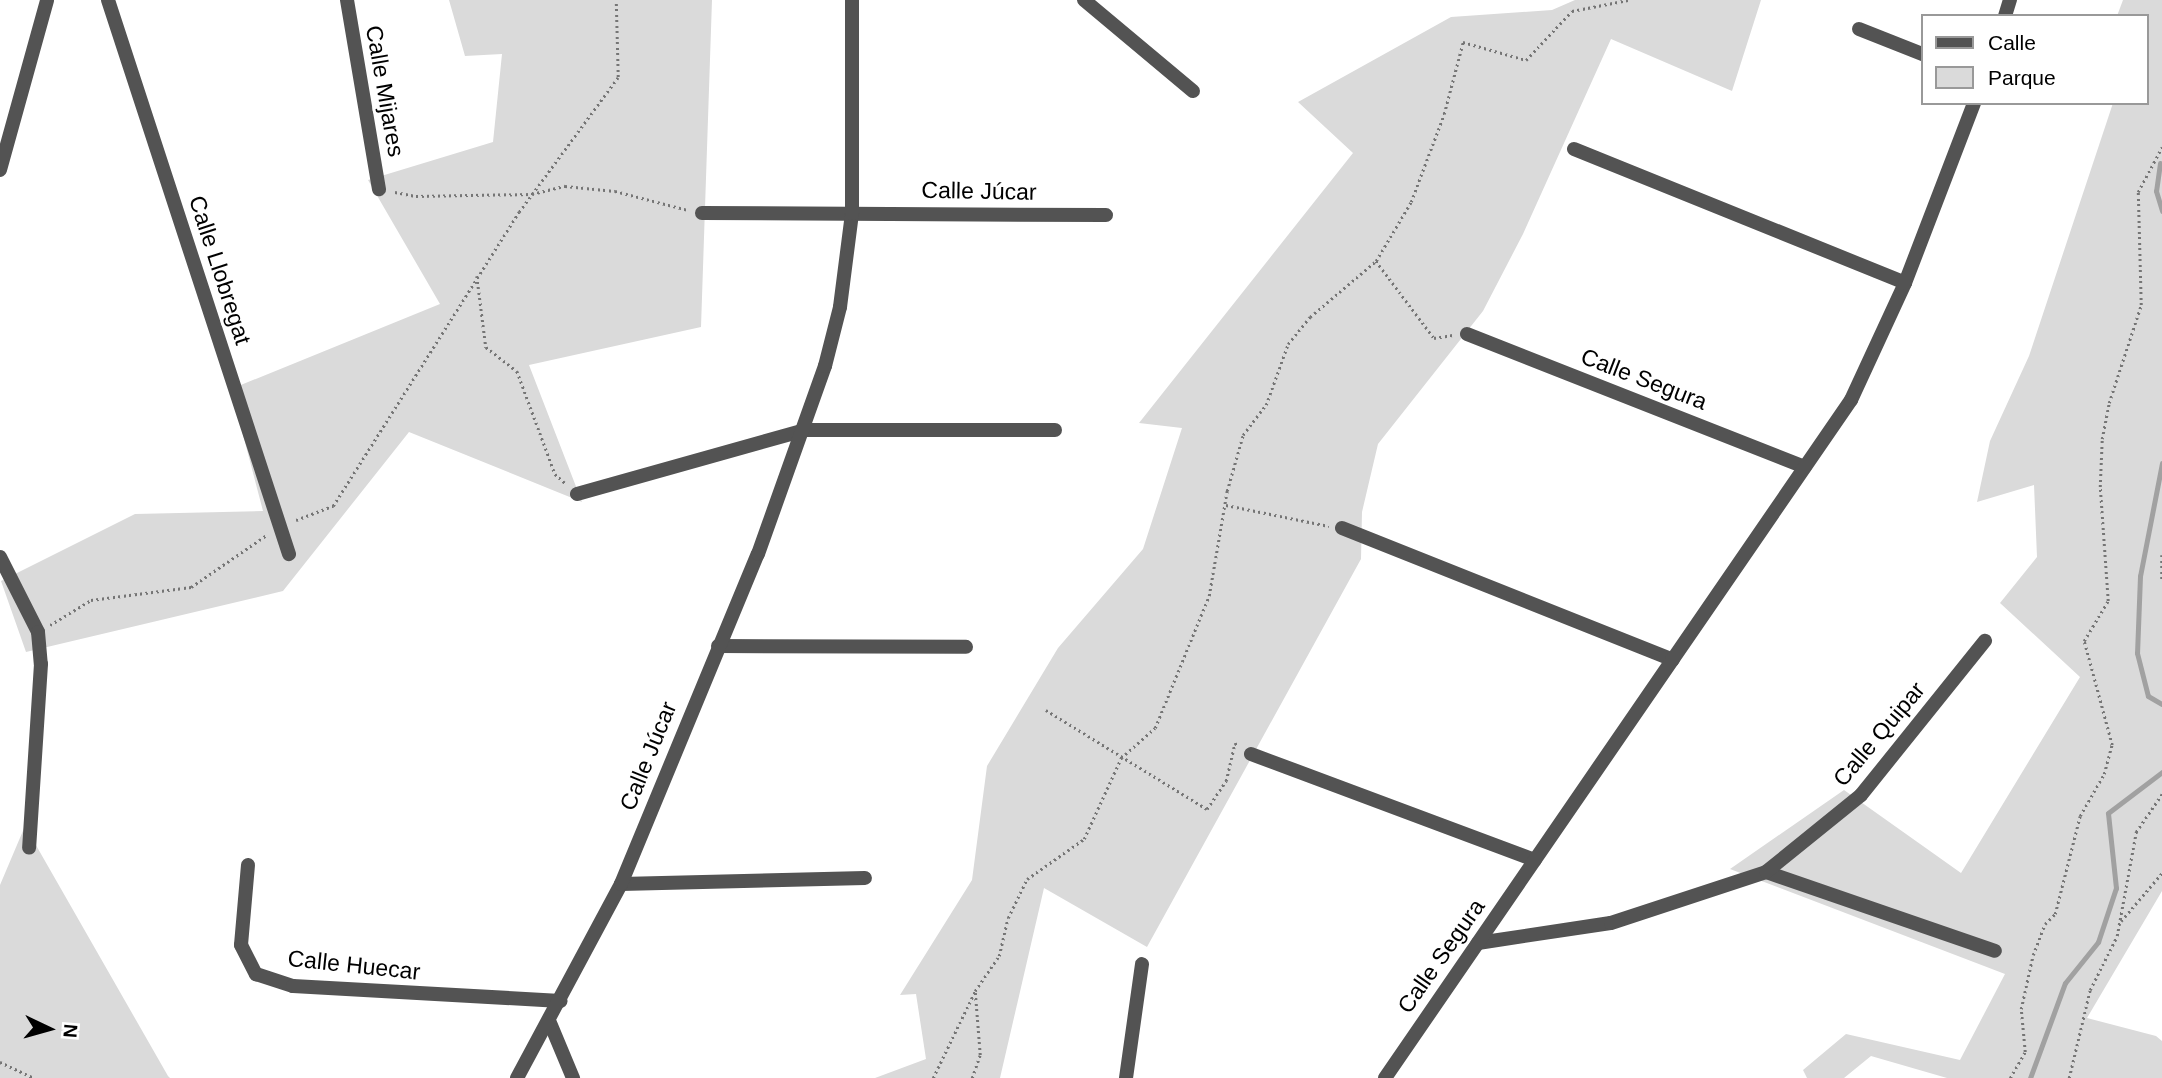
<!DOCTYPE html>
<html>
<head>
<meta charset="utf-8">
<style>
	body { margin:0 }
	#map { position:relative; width:2162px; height:1078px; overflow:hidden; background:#fff; font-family:Helvetica,sans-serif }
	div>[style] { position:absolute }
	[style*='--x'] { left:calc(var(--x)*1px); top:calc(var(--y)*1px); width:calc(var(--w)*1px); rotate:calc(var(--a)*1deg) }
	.green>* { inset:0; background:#dadada }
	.stream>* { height:5px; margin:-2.5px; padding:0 2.5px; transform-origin:2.5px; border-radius:2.5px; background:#a1a1a1 }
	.path>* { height:2.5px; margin-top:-1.25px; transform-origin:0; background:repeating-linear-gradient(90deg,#757575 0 2px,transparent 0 5.5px) }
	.street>* { height:14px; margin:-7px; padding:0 7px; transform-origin:7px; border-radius:7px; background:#535353 }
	span { translate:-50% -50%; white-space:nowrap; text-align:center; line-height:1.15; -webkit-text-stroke:6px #fff; paint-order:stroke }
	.street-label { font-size:23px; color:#000 }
	.legend { position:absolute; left:1921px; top:14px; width:228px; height:91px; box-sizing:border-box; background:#fff; border:2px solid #999; margin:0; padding:9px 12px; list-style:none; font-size:21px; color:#000 }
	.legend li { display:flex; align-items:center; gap:14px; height:35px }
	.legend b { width:35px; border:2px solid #999 }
	.north { position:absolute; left:14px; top:994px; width:70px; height:70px; -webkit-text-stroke:5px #fff; paint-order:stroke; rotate:95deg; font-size:19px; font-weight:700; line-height:28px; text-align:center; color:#000 }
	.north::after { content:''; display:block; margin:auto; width:24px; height:32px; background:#000; clip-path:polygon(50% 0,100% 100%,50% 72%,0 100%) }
</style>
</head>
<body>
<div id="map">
	<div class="green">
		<i style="clip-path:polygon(449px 0,712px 0,701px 327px,529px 365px,582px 502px,409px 432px,283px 591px,26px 652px,1px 581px,135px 514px,263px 511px,231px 389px,440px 304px,368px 180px,493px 142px,502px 54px,465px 56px)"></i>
		<i style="clip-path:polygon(1575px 0,1761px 0,1732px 91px,1611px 39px,1523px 234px,1483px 311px,1378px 444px,1362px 512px,1361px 559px,1147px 947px,1044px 888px,1000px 1078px,875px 1078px,926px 1059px,916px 994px,900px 995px,972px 880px,987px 766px,1058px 648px,1143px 549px,1182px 428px,1139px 423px,1353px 153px,1298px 102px,1451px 17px,1552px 10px)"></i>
		<i style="clip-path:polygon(2123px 0,2162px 0,2162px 891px,2087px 1018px,2156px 1036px,2162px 1041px,2162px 1078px,1947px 1078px,1871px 1056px,1844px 1078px,1807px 1078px,1803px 1070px,1846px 1034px,1960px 1060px,2005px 974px,1730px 869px,1844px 790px,1961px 873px,2080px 677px,2000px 603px,2037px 557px,2034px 485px,1977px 502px,1990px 441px,2029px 356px,2113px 103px,2146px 103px,2146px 16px,2117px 16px)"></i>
		<i style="clip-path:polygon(25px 826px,168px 1076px,170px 1078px,0 1078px,0 885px)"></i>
	</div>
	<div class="stream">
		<i style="--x:2160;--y:163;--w:28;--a:98"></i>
		<i style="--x:2156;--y:191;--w:21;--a:73"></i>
		<i style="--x:2162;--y:463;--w:115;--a:101"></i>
		<i style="--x:2140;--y:576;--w:77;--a:92.2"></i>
		<i style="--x:2137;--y:653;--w:44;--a:75.7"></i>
		<i style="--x:2148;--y:696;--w:16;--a:30"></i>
		<i style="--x:2030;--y:1078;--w:101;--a:-69.8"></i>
		<i style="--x:2065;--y:983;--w:53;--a:-51.2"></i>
		<i style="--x:2098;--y:942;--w:57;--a:-71.6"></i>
		<i style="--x:2116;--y:888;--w:75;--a:-96.1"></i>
		<i style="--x:2108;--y:813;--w:68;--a:-37.2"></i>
	</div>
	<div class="path">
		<i style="--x:395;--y:192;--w:21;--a:11"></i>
		<i style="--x:416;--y:196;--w:116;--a:-1"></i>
		<i style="--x:532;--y:194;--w:34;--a:-14"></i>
		<i style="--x:565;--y:186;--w:50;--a:5.7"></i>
		<i style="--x:615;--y:191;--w:75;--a:14.6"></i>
		<i style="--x:1376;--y:261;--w:96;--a:53"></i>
		<i style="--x:1434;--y:338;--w:19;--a:-9"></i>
		<i style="--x:477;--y:276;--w:72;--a:82.8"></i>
		<i style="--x:486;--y:347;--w:39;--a:38"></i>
		<i style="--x:517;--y:371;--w:110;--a:69.7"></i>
		<i style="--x:555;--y:474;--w:15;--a:42"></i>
		<i style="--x:1226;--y:505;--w:105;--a:11.5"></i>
		<i style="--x:296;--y:520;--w:40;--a:-21"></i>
		<i style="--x:333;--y:506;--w:348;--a:-57.7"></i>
		<i style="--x:519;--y:212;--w:167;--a:-53.7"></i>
		<i style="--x:618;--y:77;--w:77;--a:-91.5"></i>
		<i style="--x:2162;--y:555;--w:26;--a:90"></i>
		<i style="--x:50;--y:625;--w:48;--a:-31.4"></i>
		<i style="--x:91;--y:600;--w:101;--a:-7.4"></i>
		<i style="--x:191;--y:587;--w:93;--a:-34.5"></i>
		<i style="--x:1046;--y:710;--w:189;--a:31.6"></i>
		<i style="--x:1207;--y:809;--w:34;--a:-56"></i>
		<i style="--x:1226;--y:781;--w:39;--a:-77"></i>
		<i style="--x:1235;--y:743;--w:5;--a:37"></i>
		<i style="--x:2121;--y:921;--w:63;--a:-49.5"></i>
		<i style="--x:0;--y:1062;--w:38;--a:25"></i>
		<i style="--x:933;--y:1078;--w:97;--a:-64.2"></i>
		<i style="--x:975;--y:991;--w:42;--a:-55.6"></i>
		<i style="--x:999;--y:956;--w:39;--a:-77"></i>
		<i style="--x:1008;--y:918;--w:43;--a:-64"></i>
		<i style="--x:1027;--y:879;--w:70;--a:-35.1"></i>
		<i style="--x:1084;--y:839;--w:89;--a:-65.4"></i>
		<i style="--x:1121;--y:758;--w:45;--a:-41.4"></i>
		<i style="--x:1155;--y:728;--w:143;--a:-67.8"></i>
		<i style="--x:1209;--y:596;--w:107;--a:-80.3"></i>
		<i style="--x:1227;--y:491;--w:58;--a:-74.1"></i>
		<i style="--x:1243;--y:435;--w:38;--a:-53"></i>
		<i style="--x:1266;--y:405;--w:65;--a:-70.2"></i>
		<i style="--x:1288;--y:344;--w:35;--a:-51"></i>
		<i style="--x:1310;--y:317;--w:87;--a:-40.3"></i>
		<i style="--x:1376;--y:261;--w:69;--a:-59.3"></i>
		<i style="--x:1411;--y:202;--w:94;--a:-69.4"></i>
		<i style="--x:1444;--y:114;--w:74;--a:-75.2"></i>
		<i style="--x:1463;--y:42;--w:66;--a:15.9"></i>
		<i style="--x:1526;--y:60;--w:67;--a:-46.8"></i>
		<i style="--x:1572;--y:11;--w:57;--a:-11.1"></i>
		<i style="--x:972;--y:1078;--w:24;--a:-71"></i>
		<i style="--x:980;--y:1055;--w:63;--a:-94.5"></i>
		<i style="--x:2010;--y:1078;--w:30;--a:-60"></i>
		<i style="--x:2025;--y:1052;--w:43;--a:-95.3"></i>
		<i style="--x:2021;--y:1009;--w:55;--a:-77.5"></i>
		<i style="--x:2033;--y:955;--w:33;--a:-69"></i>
		<i style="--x:2045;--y:924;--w:14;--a:-45"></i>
		<i style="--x:2055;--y:914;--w:101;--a:-75.7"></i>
		<i style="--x:2080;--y:816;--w:48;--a:-60.3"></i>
		<i style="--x:2104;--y:774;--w:30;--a:-75"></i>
		<i style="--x:2112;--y:745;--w:108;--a:-105.1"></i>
		<i style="--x:2084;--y:641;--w:47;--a:-59"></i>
		<i style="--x:2108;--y:601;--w:114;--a:-94"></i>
		<i style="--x:2100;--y:487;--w:48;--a:-87.6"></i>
		<i style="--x:2102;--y:439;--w:37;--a:-79"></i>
		<i style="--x:2109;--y:403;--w:103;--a:-71.9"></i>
		<i style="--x:2141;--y:305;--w:113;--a:-91.5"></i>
		<i style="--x:2138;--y:192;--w:51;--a:-61.9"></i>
		<i style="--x:2069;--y:1078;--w:90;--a:-76.6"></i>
		<i style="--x:2090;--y:990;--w:60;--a:-63.4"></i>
		<i style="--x:2117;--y:936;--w:106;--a:-79.6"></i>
		<i style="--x:2136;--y:832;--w:46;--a:-55.6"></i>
	</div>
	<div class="street">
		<i style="--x:108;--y:0;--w:583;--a:71.91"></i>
		<i style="--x:347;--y:0;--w:192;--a:80.4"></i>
		<i style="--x:1084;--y:0;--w:142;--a:39.9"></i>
		<i style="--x:2005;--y:16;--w:17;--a:-73"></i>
		<i style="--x:1859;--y:29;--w:68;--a:21.6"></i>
		<i style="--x:1574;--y:149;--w:357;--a:22"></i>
		<i style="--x:0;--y:170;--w:176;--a:-74.5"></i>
		<i style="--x:702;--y:213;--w:404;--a:0.3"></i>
		<i style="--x:1467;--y:334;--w:363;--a:21.5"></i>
		<i style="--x:577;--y:494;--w:236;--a:-15.7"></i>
		<i style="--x:804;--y:430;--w:251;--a:0"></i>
		<i style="--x:1342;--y:528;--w:356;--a:21.7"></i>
		<i style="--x:0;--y:557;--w:84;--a:63.1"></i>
		<i style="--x:38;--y:632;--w:32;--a:85"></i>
		<i style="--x:41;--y:664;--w:184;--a:93.7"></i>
		<i style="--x:718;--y:646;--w:248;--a:0.2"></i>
		<i style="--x:1251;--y:754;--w:303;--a:20.5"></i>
		<i style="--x:248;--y:865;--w:80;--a:95"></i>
		<i style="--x:241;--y:945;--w:33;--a:63"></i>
		<i style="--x:256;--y:974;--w:39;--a:18"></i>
		<i style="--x:293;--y:986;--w:268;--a:3.2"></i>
		<i style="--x:1766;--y:872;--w:242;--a:19"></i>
		<i style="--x:621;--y:884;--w:244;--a:-1.4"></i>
		<i style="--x:1478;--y:943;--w:134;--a:-8.6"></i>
		<i style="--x:1611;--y:923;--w:163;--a:-18.2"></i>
		<i style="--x:1766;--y:872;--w:122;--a:-39"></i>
		<i style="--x:1861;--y:795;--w:198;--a:-51.2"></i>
		<i style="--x:550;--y:1023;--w:60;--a:67.3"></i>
		<i style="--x:517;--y:1078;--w:220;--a:-61.8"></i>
		<i style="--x:621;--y:884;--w:357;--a:-67.5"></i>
		<i style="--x:758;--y:554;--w:200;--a:-70.4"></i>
		<i style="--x:825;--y:366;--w:61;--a:-75.7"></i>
		<i style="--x:840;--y:307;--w:95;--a:-82.7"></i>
		<i style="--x:852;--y:213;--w:213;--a:-90"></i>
		<i style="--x:1126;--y:1078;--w:115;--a:-82"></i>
		<i style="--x:1385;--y:1078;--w:823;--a:-55.5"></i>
		<i style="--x:1851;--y:400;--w:129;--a:-65.2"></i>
		<i style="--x:1905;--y:283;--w:193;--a:-69"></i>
	</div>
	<div class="street-label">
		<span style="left:385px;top:91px;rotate:80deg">Calle Mijares</span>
		<span style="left:979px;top:191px;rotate:1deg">Calle Júcar</span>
		<span style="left:220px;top:270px;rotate:72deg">Calle Llobregat</span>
		<span style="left:1644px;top:379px;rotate:21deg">Calle Segura</span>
		<span style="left:1879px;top:734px;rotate:-50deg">Calle Quipar</span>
		<span style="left:648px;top:756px;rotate:-68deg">Calle Júcar</span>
		<span style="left:1441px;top:956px;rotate:-55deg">Calle Segura</span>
		<span style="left:354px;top:965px;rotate:6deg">Calle Huecar</span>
	</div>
	<ul class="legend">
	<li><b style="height:9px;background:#535353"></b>Calle</li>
	<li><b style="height:19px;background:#dadada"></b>Parque</li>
	</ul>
	<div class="north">N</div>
</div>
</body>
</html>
